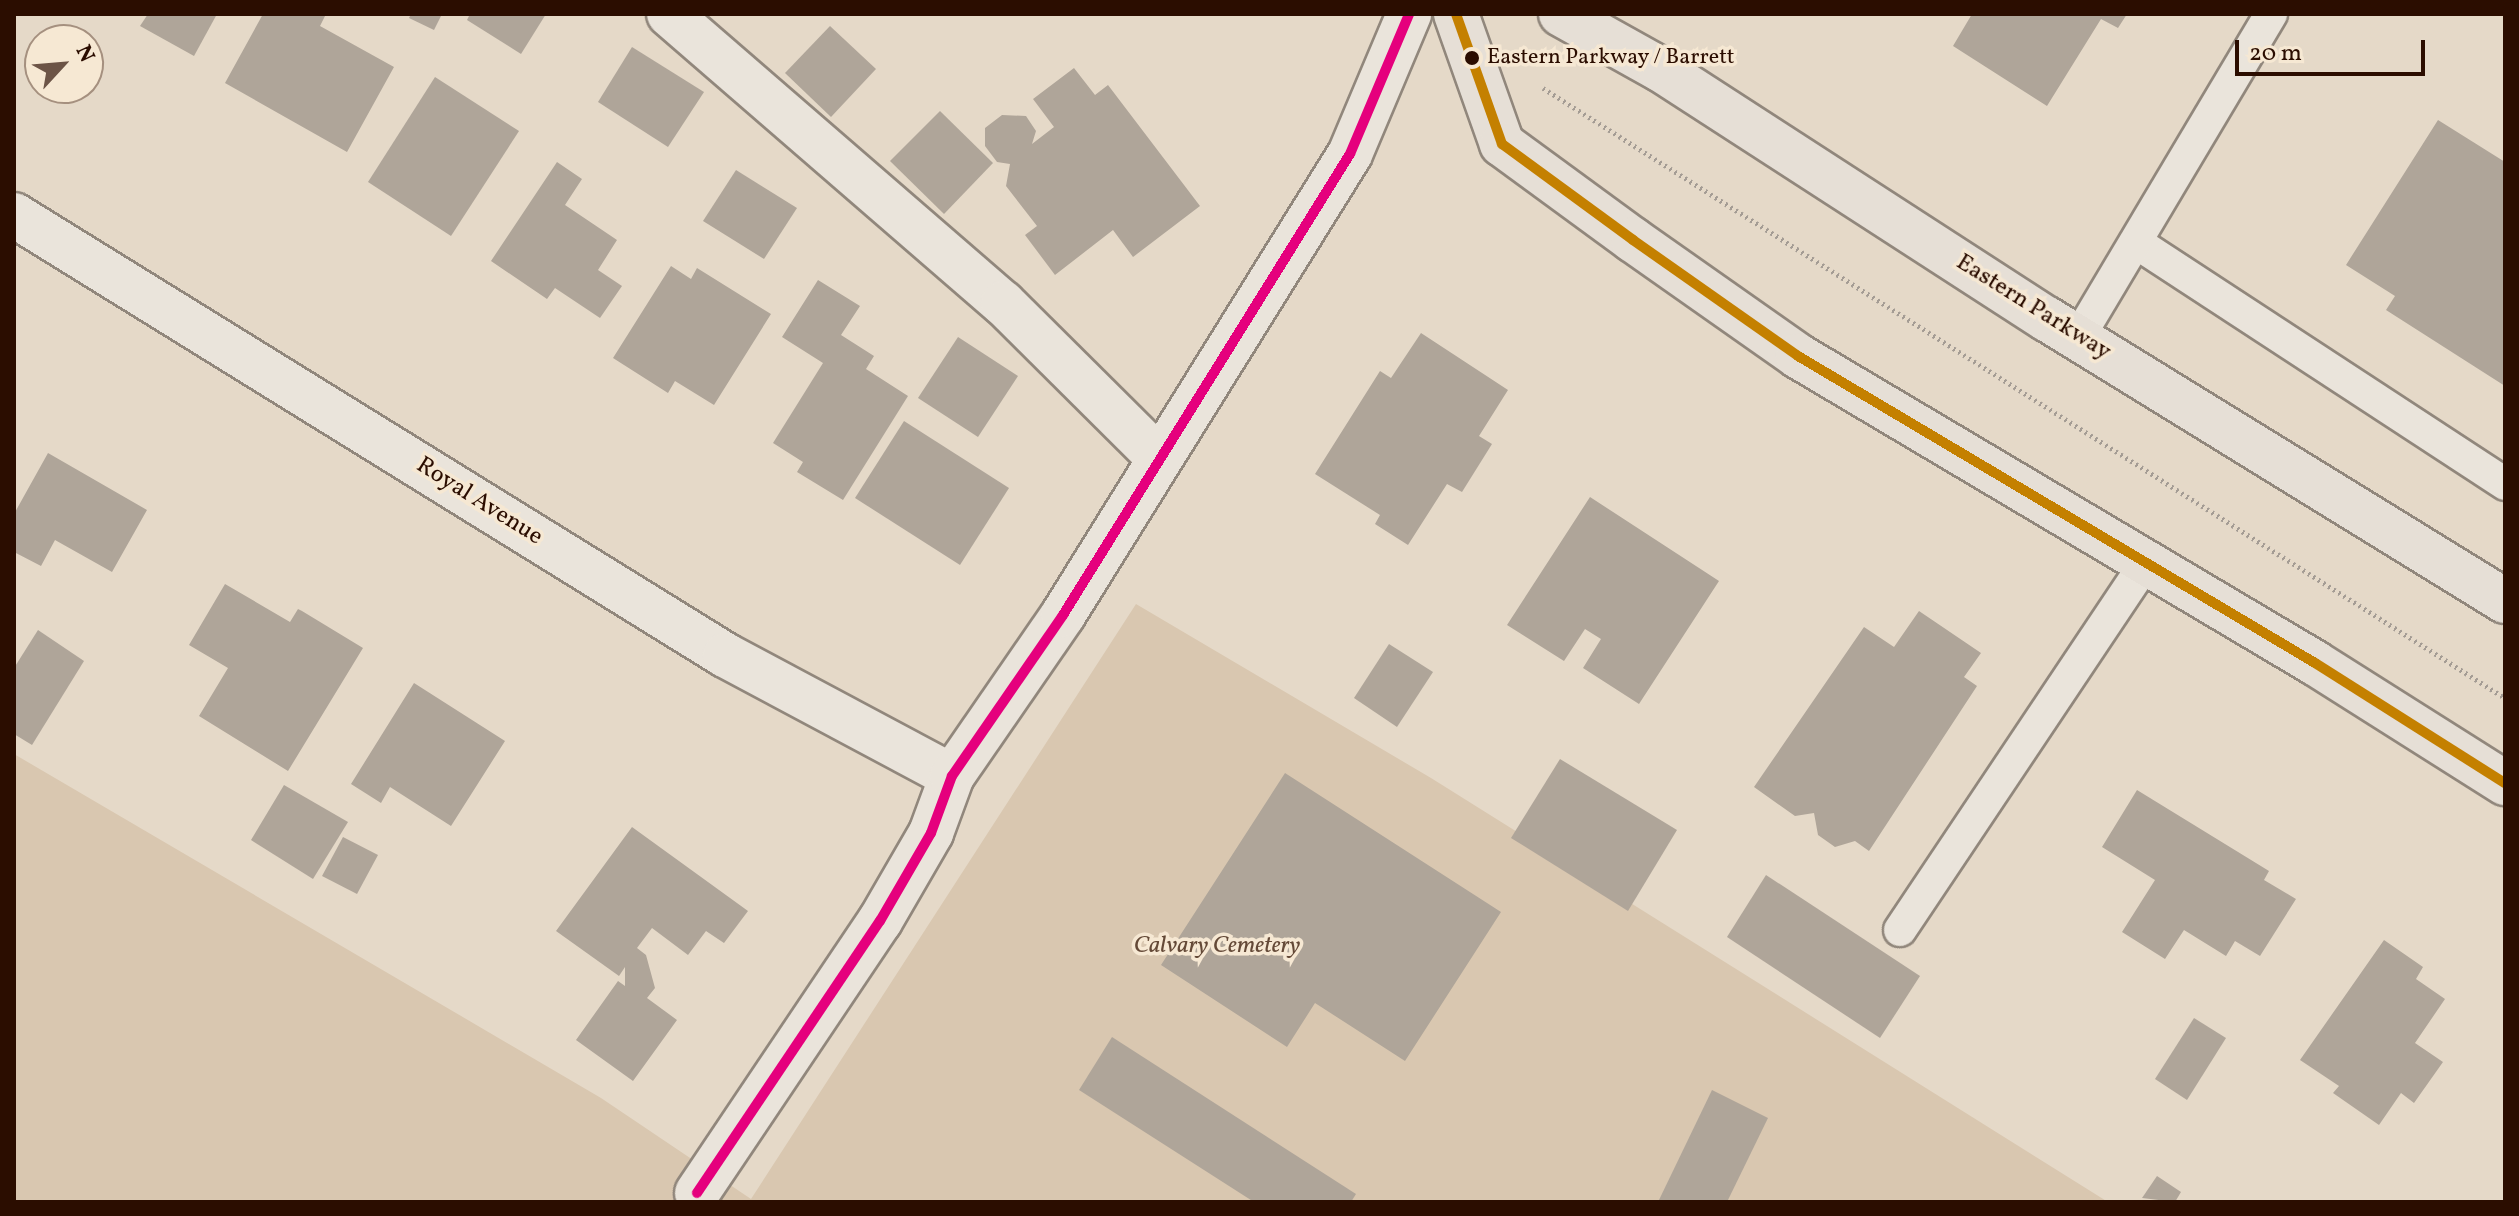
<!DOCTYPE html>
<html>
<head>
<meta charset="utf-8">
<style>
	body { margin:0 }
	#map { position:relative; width:2519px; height:1216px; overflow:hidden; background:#e5d9c8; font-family:Vollkorn,serif }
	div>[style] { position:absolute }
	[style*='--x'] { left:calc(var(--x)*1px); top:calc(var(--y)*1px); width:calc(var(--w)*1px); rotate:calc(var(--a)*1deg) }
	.green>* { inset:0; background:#d9c7b0 }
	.building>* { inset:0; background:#afa599 }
	.path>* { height:5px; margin-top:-2.5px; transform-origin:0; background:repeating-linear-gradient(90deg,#a49c94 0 2px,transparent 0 6px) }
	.roads { filter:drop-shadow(2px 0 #91877c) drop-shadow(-2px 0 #91877c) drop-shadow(0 2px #91877c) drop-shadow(0 -2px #91877c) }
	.lane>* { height:32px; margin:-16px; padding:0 16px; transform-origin:16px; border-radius:16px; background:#eae4db }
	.street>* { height:44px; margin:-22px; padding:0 22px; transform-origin:22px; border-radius:22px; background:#eae4db }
	.primary>* { height:44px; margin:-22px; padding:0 22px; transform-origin:22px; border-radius:22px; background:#e6dfd6 }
	.bus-1>* { height:10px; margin:-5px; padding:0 5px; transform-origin:5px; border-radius:5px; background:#c48000 }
	.bus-2>* { height:10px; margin:-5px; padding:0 5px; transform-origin:5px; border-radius:5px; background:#e5007d }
	.dots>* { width:22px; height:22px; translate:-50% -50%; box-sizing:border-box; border:4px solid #f6e8d3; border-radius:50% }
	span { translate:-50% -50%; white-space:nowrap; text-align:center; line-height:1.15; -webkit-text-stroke:7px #f6e8d3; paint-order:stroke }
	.bus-label { font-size:22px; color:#2b0d00 }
	.left { translate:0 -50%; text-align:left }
	.street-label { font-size:24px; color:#2b0d00 }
	.park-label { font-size:24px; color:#644937; font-style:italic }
	.frame { position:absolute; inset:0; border:16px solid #2b0d00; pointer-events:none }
	.north { position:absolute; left:24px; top:24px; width:80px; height:80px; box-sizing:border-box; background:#f6e8d3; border:2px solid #a5907f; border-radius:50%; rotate:64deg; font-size:22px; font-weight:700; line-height:32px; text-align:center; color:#2b0d00 }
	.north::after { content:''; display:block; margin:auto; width:28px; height:36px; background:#6c5446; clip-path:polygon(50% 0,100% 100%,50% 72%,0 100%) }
	.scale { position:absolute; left:2235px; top:40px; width:190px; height:36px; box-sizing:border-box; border:4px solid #2b0d00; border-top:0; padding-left:10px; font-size:24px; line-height:28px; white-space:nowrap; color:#2b0d00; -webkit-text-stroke:6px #f6e8d3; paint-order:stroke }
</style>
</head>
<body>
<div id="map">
	<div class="green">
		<i style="clip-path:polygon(1136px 604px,1431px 778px,2108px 1202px,14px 1202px,14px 754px,601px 1098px,751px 1199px)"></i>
	</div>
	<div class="building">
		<i style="clip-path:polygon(148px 14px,217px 14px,194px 56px,140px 26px)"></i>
		<i style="clip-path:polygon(263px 14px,326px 14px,320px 26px,394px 67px,347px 152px,225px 83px)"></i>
		<i style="clip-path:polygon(411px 14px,442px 14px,434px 30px,409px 18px)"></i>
		<i style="clip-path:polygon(470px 14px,546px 14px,521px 54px,467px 20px)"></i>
		<i style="clip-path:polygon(1972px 14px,2127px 14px,2118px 28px,2101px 19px,2047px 106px,1953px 46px)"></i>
		<i style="clip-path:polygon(830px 26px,876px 69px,831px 117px,785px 73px)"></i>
		<i style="clip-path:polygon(632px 47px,704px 92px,668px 147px,598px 102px)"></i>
		<i style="clip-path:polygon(1074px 68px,1095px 95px,1108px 85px,1200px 206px,1133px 257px,1113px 230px,1055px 275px,1025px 235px,1037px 226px,1006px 186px,1010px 164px,997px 162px,985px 146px,985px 128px,1002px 115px,1026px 116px,1036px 131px,1032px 144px,1054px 127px,1033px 99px)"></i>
		<i style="clip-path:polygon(435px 77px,519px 131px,451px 236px,368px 182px)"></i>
		<i style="clip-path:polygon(940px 111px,993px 163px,944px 214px,890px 161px)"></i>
		<i style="clip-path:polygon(2438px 120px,2505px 162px,2505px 386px,2386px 310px,2395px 296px,2346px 265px)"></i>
		<i style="clip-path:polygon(557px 162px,582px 179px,565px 205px,617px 240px,598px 270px,622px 286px,600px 318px,555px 288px,547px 299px,491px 261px)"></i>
		<i style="clip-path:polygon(736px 170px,797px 208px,764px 259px,703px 221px)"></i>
		<i style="clip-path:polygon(671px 266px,691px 279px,697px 268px,771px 314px,714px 405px,675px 381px,668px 393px,613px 358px)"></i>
		<i style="clip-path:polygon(818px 280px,860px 306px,841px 335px,874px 356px,866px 369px,908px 396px,843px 500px,797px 472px,803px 462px,773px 443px,823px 363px,782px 337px)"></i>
		<i style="clip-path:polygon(1421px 333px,1508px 390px,1479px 436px,1492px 444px,1462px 492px,1447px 484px,1408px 545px,1375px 524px,1380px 515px,1315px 474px,1380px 371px,1391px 378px)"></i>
		<i style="clip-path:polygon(958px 337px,1018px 376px,978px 437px,918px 398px)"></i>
		<i style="clip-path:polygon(904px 421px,1009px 488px,960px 565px,855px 498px)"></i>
		<i style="clip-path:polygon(48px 453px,147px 510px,112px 572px,55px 540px,41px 566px,14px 552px,14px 514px)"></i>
		<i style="clip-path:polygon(1590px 497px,1719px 581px,1639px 704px,1583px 668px,1601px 639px,1585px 629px,1564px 661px,1507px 625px)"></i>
		<i style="clip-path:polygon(225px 584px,290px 622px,298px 609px,302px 611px,363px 648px,288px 771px,199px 716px,228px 668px,189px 645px)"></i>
		<i style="clip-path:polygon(1919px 611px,1981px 653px,1964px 677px,1977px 686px,1869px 851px,1855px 841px,1835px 847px,1818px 835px,1814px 813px,1795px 816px,1754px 787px,1864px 627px,1894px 647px)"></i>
		<i style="clip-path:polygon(38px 630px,84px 661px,32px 745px,14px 734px,14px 668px)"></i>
		<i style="clip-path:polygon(1389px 644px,1433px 672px,1397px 727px,1354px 698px)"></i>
		<i style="clip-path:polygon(414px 683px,505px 741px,451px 826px,390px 787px,381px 803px,351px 784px)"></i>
		<i style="clip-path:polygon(1560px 759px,1677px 830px,1628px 911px,1511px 838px)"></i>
		<i style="clip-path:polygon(1285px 773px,1501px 912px,1405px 1061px,1315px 1003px,1287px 1047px,1161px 965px)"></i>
		<i style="clip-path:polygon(284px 785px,348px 822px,313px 879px,251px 840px)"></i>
		<i style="clip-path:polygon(2137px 790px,2269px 871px,2264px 880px,2296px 899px,2260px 956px,2235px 941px,2226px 956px,2184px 930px,2165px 959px,2122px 932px,2155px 880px,2102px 847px)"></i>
		<i style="clip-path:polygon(632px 827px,748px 911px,724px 943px,706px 931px,688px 955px,652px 928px,637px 948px,646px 955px,655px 988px,647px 998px,677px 1020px,633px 1081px,576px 1040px,618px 981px,625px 986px,625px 967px,619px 976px,556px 931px)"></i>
		<i style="clip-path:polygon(343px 837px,378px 855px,357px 894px,322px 876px)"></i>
		<i style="clip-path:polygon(1766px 875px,1920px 976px,1880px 1038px,1727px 937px)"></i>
		<i style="clip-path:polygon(2384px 940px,2423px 967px,2416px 979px,2445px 999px,2415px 1043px,2443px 1062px,2414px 1103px,2401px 1093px,2379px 1125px,2333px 1093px,2339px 1086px,2300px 1060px)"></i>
		<i style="clip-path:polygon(2194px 1018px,2226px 1038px,2187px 1100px,2155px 1079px)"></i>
		<i style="clip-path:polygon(1112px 1037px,1356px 1194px,1351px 1202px,1254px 1202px,1079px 1090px)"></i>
		<i style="clip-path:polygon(1712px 1090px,1768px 1118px,1727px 1202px,1658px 1202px)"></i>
		<i style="clip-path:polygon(2157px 1176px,2181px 1192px,2175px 1202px,2142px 1198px)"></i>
	</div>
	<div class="path">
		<i style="--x:1543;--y:88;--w:1139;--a:32.38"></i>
	</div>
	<div class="roads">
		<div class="lane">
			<i style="--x:2137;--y:243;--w:440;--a:33.2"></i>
			<i style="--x:2078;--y:338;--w:377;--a:-59.2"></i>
			<i style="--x:1900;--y:930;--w:442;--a:-56.2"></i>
		</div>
		<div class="street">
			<i style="--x:669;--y:14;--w:442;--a:40.9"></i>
			<i style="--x:1003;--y:303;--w:220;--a:44.8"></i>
			<i style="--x:14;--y:215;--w:836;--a:31.75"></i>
			<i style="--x:725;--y:655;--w:257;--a:28.1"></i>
			<i style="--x:697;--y:1193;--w:328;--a:-56.1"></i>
			<i style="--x:880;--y:921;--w:102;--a:-59.9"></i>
			<i style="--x:931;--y:833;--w:61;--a:-69.8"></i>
			<i style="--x:952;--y:776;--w:196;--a:-55.4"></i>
			<i style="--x:1063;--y:615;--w:543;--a:-58.1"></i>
			<i style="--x:1350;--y:154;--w:152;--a:-67.1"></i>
		</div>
		<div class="primary">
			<i style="--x:1456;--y:14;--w:138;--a:70.5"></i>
			<i style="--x:1502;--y:144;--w:162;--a:36.2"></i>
			<i style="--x:1633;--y:240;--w:202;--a:35.1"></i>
			<i style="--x:1798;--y:356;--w:601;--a:30.7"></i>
			<i style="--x:2315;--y:663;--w:225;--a:32.3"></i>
			<i style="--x:1561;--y:14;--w:113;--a:29.1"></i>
			<i style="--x:1660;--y:69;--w:461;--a:32.9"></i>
			<i style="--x:2047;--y:319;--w:538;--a:31.62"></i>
		</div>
	</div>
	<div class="bus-1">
		<i style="--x:1456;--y:14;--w:138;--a:70.5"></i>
		<i style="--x:1502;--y:144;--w:162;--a:36.2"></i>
		<i style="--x:1633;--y:240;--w:202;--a:35.1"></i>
		<i style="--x:1798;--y:356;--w:601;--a:30.7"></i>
		<i style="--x:2315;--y:663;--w:225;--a:32.3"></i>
	</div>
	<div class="bus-2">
		<i style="--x:697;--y:1193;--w:328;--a:-56.1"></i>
		<i style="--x:880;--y:921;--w:102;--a:-59.9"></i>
		<i style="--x:931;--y:833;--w:61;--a:-69.8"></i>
		<i style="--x:952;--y:776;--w:196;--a:-55.4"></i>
		<i style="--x:1063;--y:615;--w:543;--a:-58.1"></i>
		<i style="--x:1350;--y:154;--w:152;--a:-67.1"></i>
	</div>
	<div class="dots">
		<i style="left:1472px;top:58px;background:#2b0d00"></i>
	</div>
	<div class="bus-label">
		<span class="left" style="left:1487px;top:58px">Eastern Parkway / Barrett</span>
	</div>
	<div class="street-label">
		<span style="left:2033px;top:308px;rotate:32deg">Eastern Parkway</span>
		<span style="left:479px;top:502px;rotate:32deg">Royal Avenue</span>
	</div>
	<div class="park-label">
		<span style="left:1217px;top:947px">Calvary Cemetery</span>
	</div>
	<div class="frame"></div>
	<div class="north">N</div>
	<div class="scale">20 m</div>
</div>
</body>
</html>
